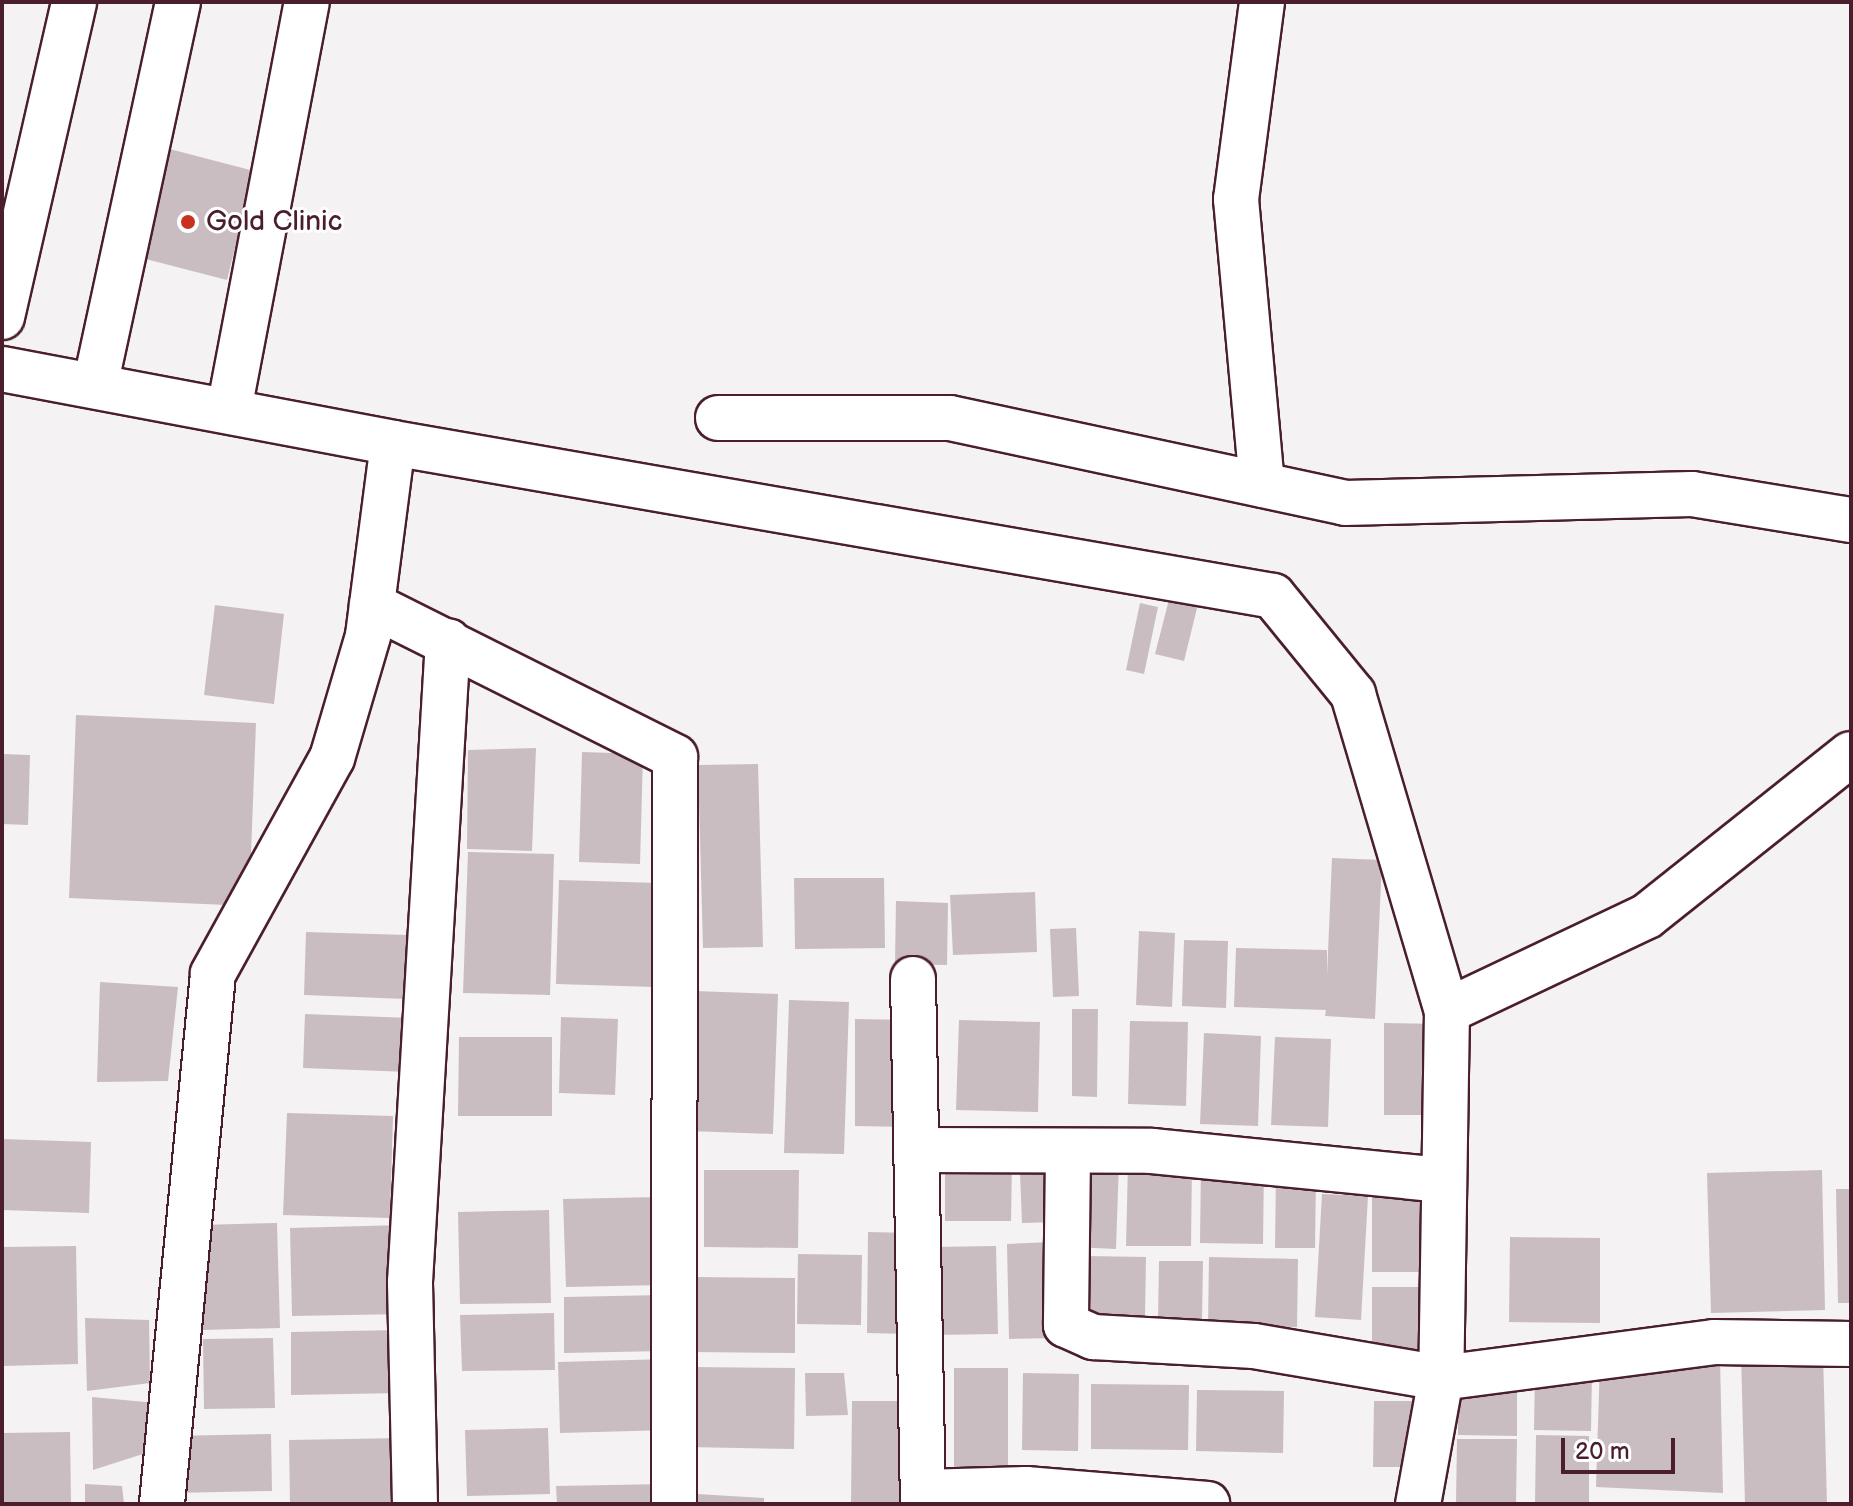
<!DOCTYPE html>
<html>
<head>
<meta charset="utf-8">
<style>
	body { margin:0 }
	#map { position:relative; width:1853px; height:1506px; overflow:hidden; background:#f4f2f2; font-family:"Balsamiq Sans",sans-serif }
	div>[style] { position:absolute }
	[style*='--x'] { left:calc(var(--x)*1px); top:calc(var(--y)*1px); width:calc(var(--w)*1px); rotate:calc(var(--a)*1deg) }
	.building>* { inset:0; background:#cabdc1 }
	.roads { filter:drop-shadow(2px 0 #4a1f2b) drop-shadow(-2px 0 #4a1f2b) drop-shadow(0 2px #4a1f2b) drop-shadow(0 -2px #4a1f2b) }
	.minor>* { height:44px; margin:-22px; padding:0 22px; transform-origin:22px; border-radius:22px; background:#fff }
	.dots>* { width:22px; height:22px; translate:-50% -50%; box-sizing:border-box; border:4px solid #fff; border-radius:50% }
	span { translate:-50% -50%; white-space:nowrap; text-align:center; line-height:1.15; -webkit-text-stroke:6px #fff; paint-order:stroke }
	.poi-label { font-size:28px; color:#4a1f2b }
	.left { translate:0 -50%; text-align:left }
	.frame { position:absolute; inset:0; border:4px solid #4a1f2b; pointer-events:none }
	.scale { position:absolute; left:1561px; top:1438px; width:114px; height:36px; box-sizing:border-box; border:4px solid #4a1f2b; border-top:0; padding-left:10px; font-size:24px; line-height:28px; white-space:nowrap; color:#4a1f2b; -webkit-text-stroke:6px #fff; paint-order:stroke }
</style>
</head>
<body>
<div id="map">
	<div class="building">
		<i style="clip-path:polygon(162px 147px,254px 171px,227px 280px,134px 256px)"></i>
		<i style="clip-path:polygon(1172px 588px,1200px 596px,1184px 661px,1155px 654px)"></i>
		<i style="clip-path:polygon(1140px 603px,1158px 607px,1144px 674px,1126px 670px)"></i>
		<i style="clip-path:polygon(215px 605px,284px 614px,274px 704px,204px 695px)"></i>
		<i style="clip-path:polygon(76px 715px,256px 723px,249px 906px,69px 898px)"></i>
		<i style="clip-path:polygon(536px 748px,532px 851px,467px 849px,468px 750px)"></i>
		<i style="clip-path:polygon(582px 752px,643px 754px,640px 864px,579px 862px)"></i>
		<i style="clip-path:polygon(2px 754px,30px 755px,28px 825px,2px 824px)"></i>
		<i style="clip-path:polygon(758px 764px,763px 947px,703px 948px,698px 765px)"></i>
		<i style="clip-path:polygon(468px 852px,554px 854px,550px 995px,463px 993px)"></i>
		<i style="clip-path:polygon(1332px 858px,1382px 860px,1375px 1019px,1325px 1016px,1326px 1010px,1234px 1007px,1236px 948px,1327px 950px,1327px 976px)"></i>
		<i style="clip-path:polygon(794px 878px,884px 878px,885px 948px,795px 949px)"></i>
		<i style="clip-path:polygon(559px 880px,658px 883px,655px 987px,556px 984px)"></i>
		<i style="clip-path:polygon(1035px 892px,1037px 952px,953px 955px,950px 895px)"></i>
		<i style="clip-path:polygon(896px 901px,948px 903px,947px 965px,895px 964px)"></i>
		<i style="clip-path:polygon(1076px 928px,1079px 996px,1053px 997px,1050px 929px)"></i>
		<i style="clip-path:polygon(1139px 931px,1175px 933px,1172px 1007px,1136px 1005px)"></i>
		<i style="clip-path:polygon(306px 932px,408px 935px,406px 999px,304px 995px)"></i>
		<i style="clip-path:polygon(1184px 940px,1228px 941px,1226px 1008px,1182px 1006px)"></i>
		<i style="clip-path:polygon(100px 982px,178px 987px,168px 1081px,97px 1082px)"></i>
		<i style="clip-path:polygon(695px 991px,778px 994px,773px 1134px,690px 1131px)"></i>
		<i style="clip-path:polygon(789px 1000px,849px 1002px,844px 1154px,784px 1153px)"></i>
		<i style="clip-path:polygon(1072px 1009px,1098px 1009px,1097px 1097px,1072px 1096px)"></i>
		<i style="clip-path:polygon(305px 1014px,411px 1018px,409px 1072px,303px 1068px)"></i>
		<i style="clip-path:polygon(561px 1017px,618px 1019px,615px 1095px,559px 1093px)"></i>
		<i style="clip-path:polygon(855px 1019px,909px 1020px,909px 1127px,855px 1126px)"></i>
		<i style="clip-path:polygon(959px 1020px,1040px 1022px,1038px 1112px,956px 1110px)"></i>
		<i style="clip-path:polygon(1130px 1021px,1188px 1022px,1186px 1106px,1128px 1104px)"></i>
		<i style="clip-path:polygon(1384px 1023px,1443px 1024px,1442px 1115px,1384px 1115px)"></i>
		<i style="clip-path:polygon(1204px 1033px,1261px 1036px,1258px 1126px,1200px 1124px)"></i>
		<i style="clip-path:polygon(459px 1037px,552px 1037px,552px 1116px,458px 1116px)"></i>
		<i style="clip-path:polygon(1275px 1037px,1331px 1039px,1328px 1127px,1271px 1125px)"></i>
		<i style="clip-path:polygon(287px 1113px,393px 1116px,390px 1218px,283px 1215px)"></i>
		<i style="clip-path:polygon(2px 1139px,91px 1142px,89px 1213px,2px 1210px)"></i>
		<i style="clip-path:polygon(1078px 1160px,1119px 1162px,1116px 1249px,1074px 1247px)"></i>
		<i style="clip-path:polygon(945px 1161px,1012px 1162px,1011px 1221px,945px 1221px)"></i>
		<i style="clip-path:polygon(1128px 1163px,1192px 1163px,1191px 1246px,1126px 1246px)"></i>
		<i style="clip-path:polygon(1201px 1165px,1264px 1165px,1263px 1244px,1200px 1243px)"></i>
		<i style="clip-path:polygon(704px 1170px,799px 1170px,798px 1248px,704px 1247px)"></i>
		<i style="clip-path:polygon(1822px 1170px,1825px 1310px,1711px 1313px,1707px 1173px)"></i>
		<i style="clip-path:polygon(1057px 1171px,1059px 1222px,1022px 1223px,1020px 1173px)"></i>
		<i style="clip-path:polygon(1276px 1173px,1316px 1173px,1315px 1248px,1275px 1248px)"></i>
		<i style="clip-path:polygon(1372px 1186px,1436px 1187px,1435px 1272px,1372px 1272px)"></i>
		<i style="clip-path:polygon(1836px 1189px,1851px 1189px,1851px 1303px,1838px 1303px)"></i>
		<i style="clip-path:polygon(1322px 1194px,1368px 1196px,1361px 1320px,1315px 1317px)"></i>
		<i style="clip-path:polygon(660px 1197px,662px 1285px,566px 1287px,563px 1199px)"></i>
		<i style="clip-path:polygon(549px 1210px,551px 1303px,460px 1304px,458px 1212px)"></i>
		<i style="clip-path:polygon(277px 1223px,280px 1328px,202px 1330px,200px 1225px)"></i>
		<i style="clip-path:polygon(403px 1225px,405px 1314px,292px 1316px,290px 1228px)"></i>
		<i style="clip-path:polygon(868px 1232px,910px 1233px,909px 1334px,867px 1333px)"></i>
		<i style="clip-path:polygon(1510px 1237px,1600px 1238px,1600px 1323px,1509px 1322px)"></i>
		<i style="clip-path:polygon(1053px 1242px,1055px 1338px,1009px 1339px,1007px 1244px)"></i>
		<i style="clip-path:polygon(76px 1246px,78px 1364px,2px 1366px,2px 1247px)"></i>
		<i style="clip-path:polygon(996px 1246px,998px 1334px,934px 1335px,932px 1247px)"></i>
		<i style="clip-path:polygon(798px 1254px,862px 1255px,861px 1325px,797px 1324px)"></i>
		<i style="clip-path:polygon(1087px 1256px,1146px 1257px,1145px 1316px,1085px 1315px)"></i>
		<i style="clip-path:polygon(1209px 1257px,1298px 1259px,1297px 1327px,1208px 1325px)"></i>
		<i style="clip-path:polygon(1159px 1261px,1203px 1261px,1202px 1321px,1158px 1320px)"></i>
		<i style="clip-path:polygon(693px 1277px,795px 1278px,795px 1353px,692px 1352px)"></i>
		<i style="clip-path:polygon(1372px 1287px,1435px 1287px,1434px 1357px,1372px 1356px)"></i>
		<i style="clip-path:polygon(663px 1295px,664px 1351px,564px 1353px,564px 1297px)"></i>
		<i style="clip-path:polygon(554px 1313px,555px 1370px,462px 1371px,460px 1315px)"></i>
		<i style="clip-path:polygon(85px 1318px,149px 1320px,150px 1383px,87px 1391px)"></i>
		<i style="clip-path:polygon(399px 1330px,401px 1393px,291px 1395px,291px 1332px)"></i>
		<i style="clip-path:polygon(273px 1338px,275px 1408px,204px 1409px,203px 1339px)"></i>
		<i style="clip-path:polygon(1823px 1353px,1827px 1504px,1745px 1504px,1741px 1355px)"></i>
		<i style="clip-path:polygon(667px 1359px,669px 1430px,560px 1433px,558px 1362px)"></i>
		<i style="clip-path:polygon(1720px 1359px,1723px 1493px,1596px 1487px,1600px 1361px)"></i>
		<i style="clip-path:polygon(689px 1367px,795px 1368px,794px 1449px,688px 1447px)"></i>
		<i style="clip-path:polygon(954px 1368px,1008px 1368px,1008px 1478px,954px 1479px)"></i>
		<i style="clip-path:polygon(1535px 1372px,1592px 1372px,1591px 1431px,1534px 1430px)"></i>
		<i style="clip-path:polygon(805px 1373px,844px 1373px,848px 1415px,806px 1416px)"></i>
		<i style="clip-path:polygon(1023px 1373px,1079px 1374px,1078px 1451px,1022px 1450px)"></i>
		<i style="clip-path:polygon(1458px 1379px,1517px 1380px,1517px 1436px,1458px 1435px)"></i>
		<i style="clip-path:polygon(1091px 1384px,1189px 1385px,1188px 1450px,1091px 1449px)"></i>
		<i style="clip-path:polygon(1197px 1390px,1284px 1391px,1283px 1453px,1196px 1451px)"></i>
		<i style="clip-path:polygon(92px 1397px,156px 1403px,146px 1453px,93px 1470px)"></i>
		<i style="clip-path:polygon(852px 1401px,905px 1401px,904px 1504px,851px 1504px)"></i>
		<i style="clip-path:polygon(1374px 1401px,1424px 1401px,1423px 1467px,1373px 1467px)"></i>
		<i style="clip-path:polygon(548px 1428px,550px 1494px,467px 1496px,465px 1430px)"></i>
		<i style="clip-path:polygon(70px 1432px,71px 1504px,2px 1504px,2px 1433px)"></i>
		<i style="clip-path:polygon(271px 1434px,272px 1491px,173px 1493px,173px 1436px)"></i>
		<i style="clip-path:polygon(1536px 1435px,1589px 1436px,1589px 1504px,1535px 1503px)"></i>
		<i style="clip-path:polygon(404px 1438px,405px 1504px,290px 1504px,289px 1440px)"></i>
		<i style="clip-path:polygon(1457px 1439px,1517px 1439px,1516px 1504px,1456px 1503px)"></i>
		<i style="clip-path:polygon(85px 1484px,122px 1486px,124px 1504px,85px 1504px)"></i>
		<i style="clip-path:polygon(666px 1484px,667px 1504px,557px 1504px,556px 1486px)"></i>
		<i style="clip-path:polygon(680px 1493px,764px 1498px,764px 1504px,680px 1504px)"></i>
	</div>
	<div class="roads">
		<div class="minor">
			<i style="--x:1262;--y:2;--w:199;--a:97.5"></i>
			<i style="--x:1236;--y:199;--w:287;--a:84.8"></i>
			<i style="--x:2;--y:317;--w:323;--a:-77.1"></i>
			<i style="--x:2;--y:369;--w:398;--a:10.7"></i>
			<i style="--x:393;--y:443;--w:195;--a:97.4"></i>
			<i style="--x:368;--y:636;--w:127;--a:106.4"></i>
			<i style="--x:332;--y:758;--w:247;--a:118.9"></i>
			<i style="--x:213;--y:974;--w:532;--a:95.5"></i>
			<i style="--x:95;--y:386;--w:393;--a:-77.8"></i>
			<i style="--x:229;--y:410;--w:415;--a:-79.2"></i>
			<i style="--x:718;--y:418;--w:232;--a:0"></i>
			<i style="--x:950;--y:418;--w:404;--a:12.1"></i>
			<i style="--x:1345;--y:503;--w:347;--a:-1.5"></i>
			<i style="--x:1692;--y:494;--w:161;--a:9.3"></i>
			<i style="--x:393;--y:443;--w:893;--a:9.86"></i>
			<i style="--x:1273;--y:596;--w:127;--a:50.8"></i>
			<i style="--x:1353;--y:694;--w:331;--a:73.5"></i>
			<i style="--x:1447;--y:1011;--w:367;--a:90.9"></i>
			<i style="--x:1441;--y:1378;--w:128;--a:100.3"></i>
			<i style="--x:372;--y:605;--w:339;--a:26.6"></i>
			<i style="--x:675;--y:757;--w:747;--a:90.08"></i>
			<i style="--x:913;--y:979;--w:525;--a:88.91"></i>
			<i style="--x:1447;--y:1011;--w:221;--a:-25.4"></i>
			<i style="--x:1647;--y:916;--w:260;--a:-38.5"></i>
			<i style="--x:916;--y:1150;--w:236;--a:0.2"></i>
			<i style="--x:1152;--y:1151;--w:293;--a:5.7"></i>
			<i style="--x:1068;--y:1154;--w:171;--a:90.7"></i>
			<i style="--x:1066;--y:1325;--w:30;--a:24"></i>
			<i style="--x:1093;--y:1337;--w:161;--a:3.2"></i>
			<i style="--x:1254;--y:1346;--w:190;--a:9.7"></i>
			<i style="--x:1441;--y:1378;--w:275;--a:-7.5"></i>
			<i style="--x:1714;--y:1342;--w:137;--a:0.8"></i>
			<i style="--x:923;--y:1492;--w:103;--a:-1.7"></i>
			<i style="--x:1026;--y:1489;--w:182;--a:4.7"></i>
			<i style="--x:415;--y:1504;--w:222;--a:-91.3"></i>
			<i style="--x:410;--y:1282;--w:642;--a:-86.61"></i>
		</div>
	</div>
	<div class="dots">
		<i style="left:188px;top:222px;background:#c8321e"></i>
	</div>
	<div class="poi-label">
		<span class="left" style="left:206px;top:222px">Gold Clinic</span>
	</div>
	<div class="frame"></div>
	<div class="scale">20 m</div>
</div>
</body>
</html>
